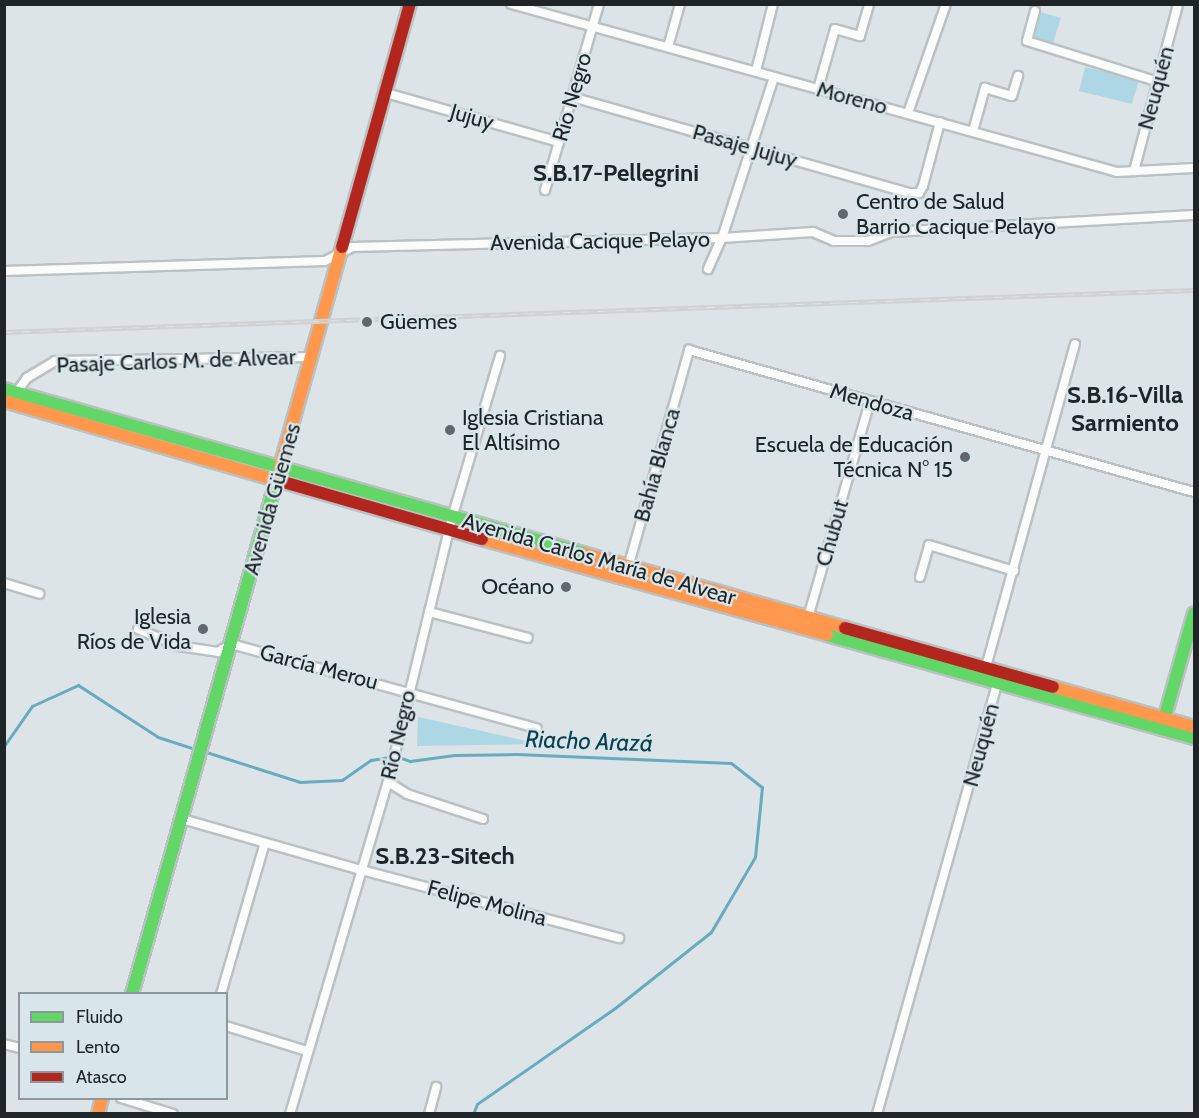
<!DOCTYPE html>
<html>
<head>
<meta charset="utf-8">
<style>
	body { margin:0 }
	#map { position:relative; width:1199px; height:1118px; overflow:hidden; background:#dce4e7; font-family:Cabin,sans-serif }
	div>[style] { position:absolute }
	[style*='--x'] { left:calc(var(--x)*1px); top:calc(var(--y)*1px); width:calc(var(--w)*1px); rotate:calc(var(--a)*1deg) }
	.green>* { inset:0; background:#aed7e5 }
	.stream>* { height:3px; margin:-1.5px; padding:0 1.5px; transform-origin:1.5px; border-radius:1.5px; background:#68abbe }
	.roads { filter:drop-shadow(2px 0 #bbc1c2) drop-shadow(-2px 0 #bbc1c2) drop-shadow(0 2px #bbc1c2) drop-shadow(0 -2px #bbc1c2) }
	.street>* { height:8px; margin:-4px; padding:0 4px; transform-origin:4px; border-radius:4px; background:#fafbfb }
	.fast>* { height:12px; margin:-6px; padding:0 6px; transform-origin:6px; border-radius:6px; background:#63d668 }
	.slow>* { height:12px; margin:-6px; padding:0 6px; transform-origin:6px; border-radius:6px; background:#ff974d }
	.jam>* { height:12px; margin:-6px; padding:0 6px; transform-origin:6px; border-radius:6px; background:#b3261e }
	.rail>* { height:5px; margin-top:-2.5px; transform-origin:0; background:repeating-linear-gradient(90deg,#d8e6eb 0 9px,#cfd1d3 0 18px); box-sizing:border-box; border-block:2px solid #cfd1d3 }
	.dots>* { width:16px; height:16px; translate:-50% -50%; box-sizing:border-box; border:3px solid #d8e6eb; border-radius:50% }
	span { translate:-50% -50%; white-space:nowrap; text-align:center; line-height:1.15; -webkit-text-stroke:4.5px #d8e6eb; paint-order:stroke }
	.street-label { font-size:22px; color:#1f2426 }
	.poi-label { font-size:22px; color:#1f2426 }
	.left { translate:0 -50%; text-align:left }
	.right { translate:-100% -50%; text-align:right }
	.neighbourhood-label { font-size:24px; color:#1f2426; font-weight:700 }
	.water-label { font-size:24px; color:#09414f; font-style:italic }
	.frame { position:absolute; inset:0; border:6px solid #1f2426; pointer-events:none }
	.legend { position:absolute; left:18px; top:992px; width:210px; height:108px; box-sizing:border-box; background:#d8e6eb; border:2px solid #8e989c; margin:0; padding:8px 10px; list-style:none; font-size:18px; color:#1f2426 }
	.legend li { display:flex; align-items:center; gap:12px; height:30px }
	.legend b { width:30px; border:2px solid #8e989c }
</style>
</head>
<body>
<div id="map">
	<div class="green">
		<i style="clip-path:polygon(1040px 12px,1061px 18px,1053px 43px,1032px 37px)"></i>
		<i style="clip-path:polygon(1085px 67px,1139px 80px,1132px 104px,1079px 91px)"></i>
		<i style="clip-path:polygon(418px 717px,540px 744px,417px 746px)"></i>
	</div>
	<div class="stream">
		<i style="--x:4;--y:746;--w:49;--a:-55"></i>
		<i style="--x:32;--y:706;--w:51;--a:-24.5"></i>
		<i style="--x:78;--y:685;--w:95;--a:33"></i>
		<i style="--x:158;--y:737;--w:40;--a:18"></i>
		<i style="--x:203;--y:751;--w:102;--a:17.7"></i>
		<i style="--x:300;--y:782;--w:42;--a:-2.7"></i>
		<i style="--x:342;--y:780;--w:35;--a:-35"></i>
		<i style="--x:371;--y:760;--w:25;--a:-9"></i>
		<i style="--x:396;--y:756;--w:15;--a:20"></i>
		<i style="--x:410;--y:761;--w:45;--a:-7.6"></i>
		<i style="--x:455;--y:755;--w:61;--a:-0.9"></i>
		<i style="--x:516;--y:754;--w:215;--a:2.4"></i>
		<i style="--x:731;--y:763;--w:39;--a:38"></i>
		<i style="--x:762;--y:787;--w:70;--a:95.7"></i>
		<i style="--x:755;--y:857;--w:87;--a:120.4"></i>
		<i style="--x:711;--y:932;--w:122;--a:141.6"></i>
		<i style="--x:615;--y:1008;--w:168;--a:145.2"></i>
		<i style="--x:477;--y:1104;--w:11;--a:112"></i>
	</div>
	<div class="roads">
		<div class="street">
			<i style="--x:511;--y:4;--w:629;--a:15.49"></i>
			<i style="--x:1117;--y:172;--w:77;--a:-3"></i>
			<i style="--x:1035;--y:11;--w:31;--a:105"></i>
			<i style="--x:1027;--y:41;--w:138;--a:17.3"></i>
			<i style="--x:668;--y:47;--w:45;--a:-74.4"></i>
			<i style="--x:756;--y:71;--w:69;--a:-75.8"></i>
			<i style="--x:818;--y:89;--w:62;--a:-74.2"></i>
			<i style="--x:835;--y:29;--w:26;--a:16"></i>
			<i style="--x:860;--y:36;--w:33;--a:-74"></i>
			<i style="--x:386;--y:93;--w:180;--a:15.8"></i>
			<i style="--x:572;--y:97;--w:350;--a:15.9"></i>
			<i style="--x:909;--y:193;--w:10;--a:0"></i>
			<i style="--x:919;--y:193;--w:8;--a:-60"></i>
			<i style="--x:923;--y:186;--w:66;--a:-75.1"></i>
			<i style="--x:908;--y:113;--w:115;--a:-70.8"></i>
			<i style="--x:973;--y:131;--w:45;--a:-74.4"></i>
			<i style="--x:985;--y:88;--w:28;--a:17"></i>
			<i style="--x:1012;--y:96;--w:21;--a:-73"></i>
			<i style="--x:1134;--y:171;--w:173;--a:-75.2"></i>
			<i style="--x:545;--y:190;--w:194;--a:-73.8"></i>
			<i style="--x:708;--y:269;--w:34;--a:-66"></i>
			<i style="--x:722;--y:238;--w:169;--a:-72.1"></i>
			<i style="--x:4;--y:271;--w:321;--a:-1.8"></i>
			<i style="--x:325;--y:261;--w:30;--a:-27"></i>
			<i style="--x:352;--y:247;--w:370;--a:-1.4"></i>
			<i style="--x:722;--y:238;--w:91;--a:-3.8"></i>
			<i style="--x:813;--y:232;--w:23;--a:23"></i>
			<i style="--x:834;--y:241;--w:34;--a:0"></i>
			<i style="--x:868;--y:241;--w:25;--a:-21"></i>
			<i style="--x:891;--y:232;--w:303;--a:-3.2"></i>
			<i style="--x:16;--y:393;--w:19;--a:-54"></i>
			<i style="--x:27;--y:378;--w:33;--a:-31"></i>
			<i style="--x:55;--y:361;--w:257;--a:-0.9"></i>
			<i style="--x:627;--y:571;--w:230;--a:-74.3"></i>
			<i style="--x:689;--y:350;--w:525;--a:15.71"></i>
			<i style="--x:920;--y:577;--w:33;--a:-74"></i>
			<i style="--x:929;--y:545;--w:89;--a:17"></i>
			<i style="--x:4;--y:583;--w:37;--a:17"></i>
			<i style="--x:429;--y:612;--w:102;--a:14.7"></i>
			<i style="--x:807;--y:621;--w:228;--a:-74"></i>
			<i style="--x:138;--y:629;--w:43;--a:23"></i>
			<i style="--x:178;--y:646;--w:40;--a:8.5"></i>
			<i style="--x:218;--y:652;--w:15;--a:-32"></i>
			<i style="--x:231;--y:644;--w:317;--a:15.4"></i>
			<i style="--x:987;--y:669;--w:2;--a:-117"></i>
			<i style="--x:986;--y:667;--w:335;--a:-74.6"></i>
			<i style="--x:388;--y:782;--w:22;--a:32"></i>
			<i style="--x:407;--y:794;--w:80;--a:18.2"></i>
			<i style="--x:182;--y:819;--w:186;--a:15.9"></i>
			<i style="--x:361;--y:870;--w:267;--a:14.8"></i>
			<i style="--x:221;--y:994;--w:157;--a:-73.8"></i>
			<i style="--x:226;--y:1026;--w:85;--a:17.2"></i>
			<i style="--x:4;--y:1044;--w:16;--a:14"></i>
			<i style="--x:121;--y:1098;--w:54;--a:17.1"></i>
			<i style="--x:290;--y:1114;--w:346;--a:-73.6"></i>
			<i style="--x:388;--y:782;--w:272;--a:-76.4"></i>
			<i style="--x:452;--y:518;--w:169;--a:-73.5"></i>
			<i style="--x:429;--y:1114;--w:28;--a:-75"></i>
			<i style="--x:877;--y:1114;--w:446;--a:-74.4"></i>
			<i style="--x:997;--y:684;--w:4;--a:-117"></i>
		</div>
		<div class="fast">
			<i style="--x:4;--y:389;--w:605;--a:15.83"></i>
			<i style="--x:827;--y:635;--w:381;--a:15.7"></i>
			<i style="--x:1162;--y:727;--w:118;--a:-74.3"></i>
			<i style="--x:132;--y:994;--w:547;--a:-74.31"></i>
		</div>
		<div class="slow">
			<i style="--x:4;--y:401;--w:291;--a:16.2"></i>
			<i style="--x:280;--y:467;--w:229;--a:-74.3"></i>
			<i style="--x:482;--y:539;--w:358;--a:15.5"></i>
			<i style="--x:586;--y:554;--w:269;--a:15.9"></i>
			<i style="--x:1053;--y:687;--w:147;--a:15.8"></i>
			<i style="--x:98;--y:1114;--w:16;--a:-76"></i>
		</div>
		<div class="jam">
			<i style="--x:342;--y:247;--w:252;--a:-74.4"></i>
			<i style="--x:283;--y:482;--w:207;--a:16"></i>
			<i style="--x:845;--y:628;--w:216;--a:15.8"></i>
		</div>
	</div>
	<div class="rail">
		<i style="--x:4;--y:332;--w:1191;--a:-2.02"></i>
	</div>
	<div class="dots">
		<i style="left:843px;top:214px;background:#61676a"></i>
		<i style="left:367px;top:322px;background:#61676a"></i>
		<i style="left:450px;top:430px;background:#61676a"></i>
		<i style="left:965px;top:457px;background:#61676a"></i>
		<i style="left:566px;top:587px;background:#61676a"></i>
		<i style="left:203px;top:629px;background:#61676a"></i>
	</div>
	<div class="street-label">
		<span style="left:1156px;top:88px;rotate:-75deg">Neuquén</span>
		<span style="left:572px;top:97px;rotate:-74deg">Río Negro</span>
		<span style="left:852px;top:98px;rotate:15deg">Moreno</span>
		<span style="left:472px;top:117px;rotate:16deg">Jujuy</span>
		<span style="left:745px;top:146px;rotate:16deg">Pasaje Jujuy</span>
		<span style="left:600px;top:241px;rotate:-1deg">Avenida Cacique Pelayo</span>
		<span style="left:176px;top:361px;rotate:-2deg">Pasaje Carlos M. de Alvear</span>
		<span style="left:872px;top:402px;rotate:16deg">Mendoza</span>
		<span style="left:657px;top:465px;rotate:-74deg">Bahía Blanca</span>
		<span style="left:272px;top:499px;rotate:-74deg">Avenida Güemes</span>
		<span style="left:832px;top:533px;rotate:-74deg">Chubut</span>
		<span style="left:599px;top:559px;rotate:16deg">Avenida Carlos María de Alvear</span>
		<span style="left:319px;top:667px;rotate:15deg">García Merou</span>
		<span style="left:398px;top:735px;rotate:-77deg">Río Negro</span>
		<span style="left:981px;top:745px;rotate:-75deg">Neuquén</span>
		<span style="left:487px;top:903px;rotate:15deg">Felipe Molina</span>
	</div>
	<div class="poi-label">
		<span class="left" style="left:856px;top:214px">Centro de Salud<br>Barrio Cacique Pelayo</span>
		<span class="left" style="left:380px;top:322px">Güemes</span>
		<span class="left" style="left:462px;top:430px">Iglesia Cristiana<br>El Altísimo</span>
		<span class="right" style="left:953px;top:457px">Escuela de Educación<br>Técnica N° 15</span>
		<span class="right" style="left:554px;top:587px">Océano</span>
		<span class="right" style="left:191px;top:629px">Iglesia<br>Ríos de Vida</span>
	</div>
	<div class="neighbourhood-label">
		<span style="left:616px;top:173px">S.B.17-Pellegrini</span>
		<span style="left:1125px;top:409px">S.B.16-Villa<br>Sarmiento</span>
		<span style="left:445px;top:856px">S.B.23-Sitech</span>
	</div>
	<div class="water-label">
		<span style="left:589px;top:741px;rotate:2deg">Riacho Arazá</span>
	</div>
	<div class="frame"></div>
	<ul class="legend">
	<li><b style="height:8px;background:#63d668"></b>Fluido</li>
	<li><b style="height:8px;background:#ff974d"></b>Lento</li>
	<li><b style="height:8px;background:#b3261e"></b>Atasco</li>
	</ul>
</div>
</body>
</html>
